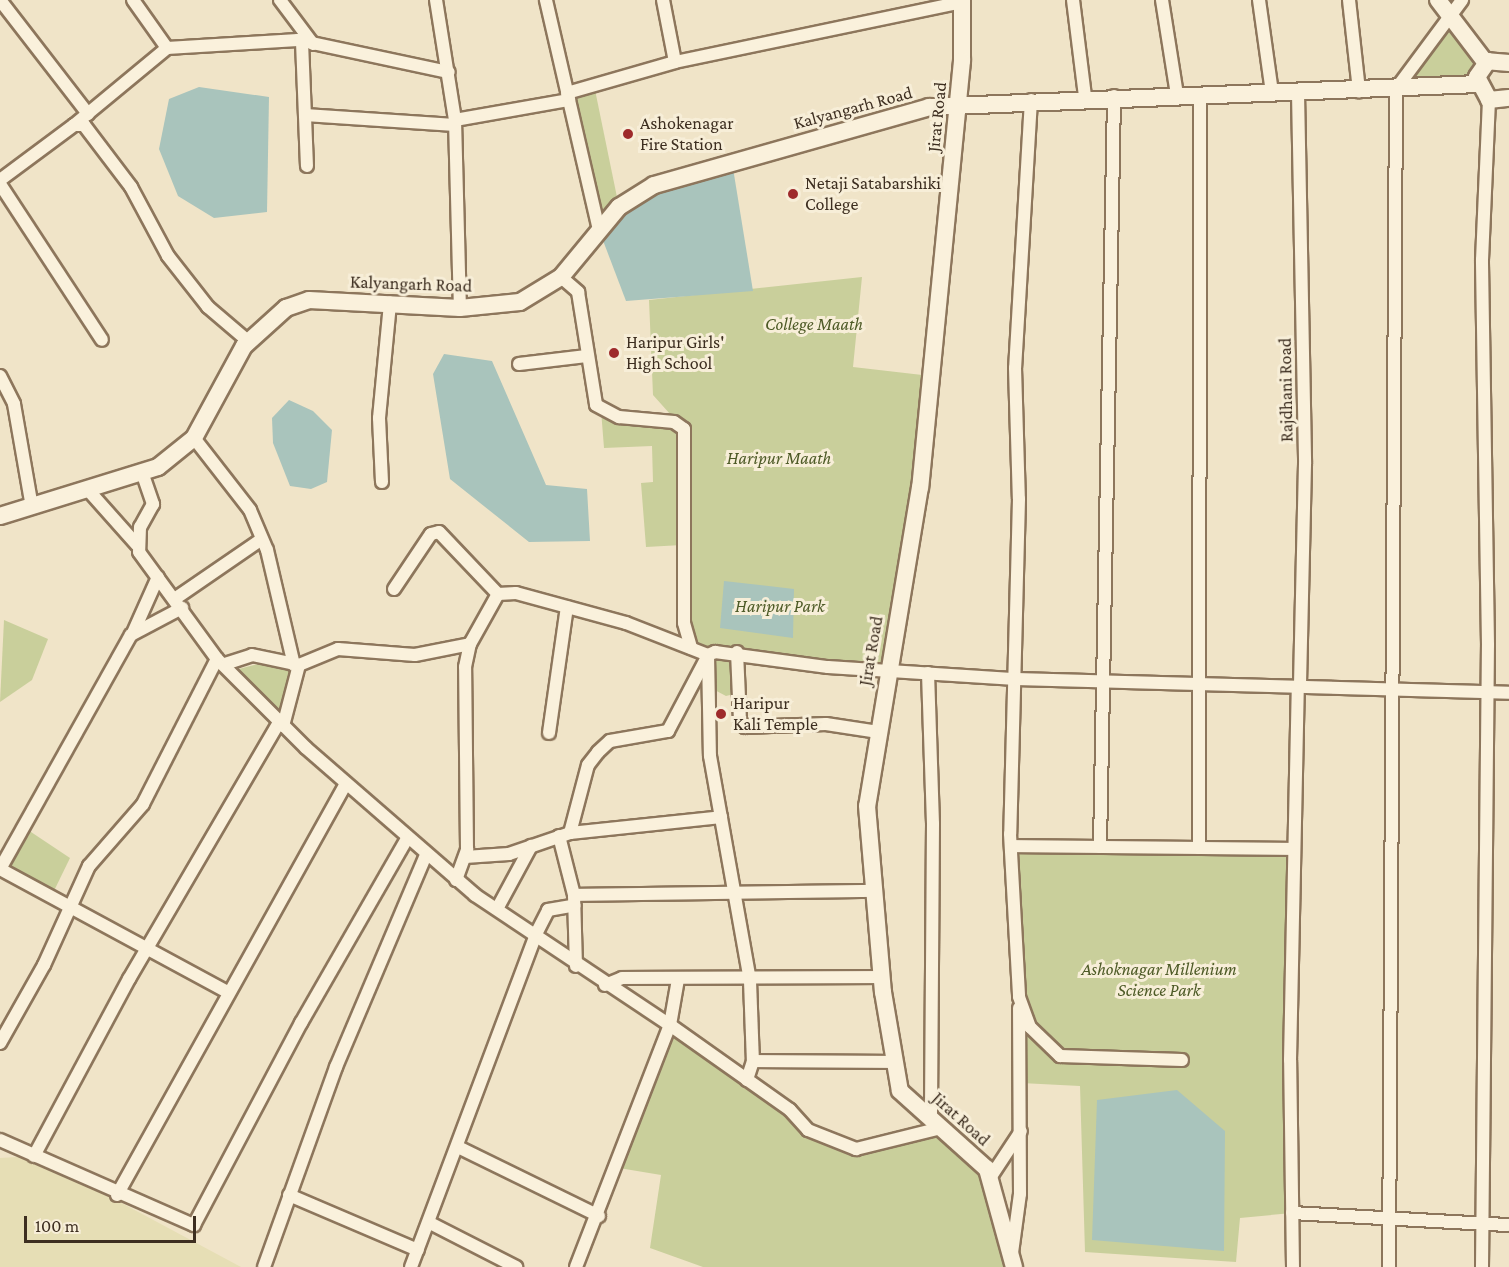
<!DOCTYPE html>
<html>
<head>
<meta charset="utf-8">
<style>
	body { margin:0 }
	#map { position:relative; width:1509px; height:1267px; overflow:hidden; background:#f0e4c8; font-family:"Crimson Pro",serif }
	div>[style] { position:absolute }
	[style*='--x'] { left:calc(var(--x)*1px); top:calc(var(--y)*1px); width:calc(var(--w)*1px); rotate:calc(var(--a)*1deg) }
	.farmland>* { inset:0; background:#e6deb5 }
	.green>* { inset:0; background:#c9cf9b }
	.water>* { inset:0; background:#a9c4bc }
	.roads { filter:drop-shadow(2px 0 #8d765c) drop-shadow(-2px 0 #8d765c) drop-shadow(0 2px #8d765c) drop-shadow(0 -2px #8d765c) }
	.minor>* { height:12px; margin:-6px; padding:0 6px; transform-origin:6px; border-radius:6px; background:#faf1dc }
	.secondary>* { height:16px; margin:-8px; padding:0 8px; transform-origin:8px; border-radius:8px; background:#faf1dc }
	.dots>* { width:16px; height:16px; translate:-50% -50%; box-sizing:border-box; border:3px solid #f7eed8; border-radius:50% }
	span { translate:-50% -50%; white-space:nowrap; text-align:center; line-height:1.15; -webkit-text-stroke:6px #f7eed8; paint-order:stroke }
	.street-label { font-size:18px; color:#3d2e20 }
	.poi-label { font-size:18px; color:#3d2e20 }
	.left { translate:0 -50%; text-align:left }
	.park-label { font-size:18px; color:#4d5a26; font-style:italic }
	.scale { position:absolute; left:24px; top:1216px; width:172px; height:27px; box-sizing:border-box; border:3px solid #3d2e20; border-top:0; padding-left:8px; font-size:18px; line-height:21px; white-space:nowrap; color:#3d2e20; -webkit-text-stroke:4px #f7eed8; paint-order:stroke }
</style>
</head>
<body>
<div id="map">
	<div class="farmland">
		<i style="clip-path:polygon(34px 1156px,241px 1267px,0 1267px,0 1158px)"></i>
	</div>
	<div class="green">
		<i style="clip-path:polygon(1451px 16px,1486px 63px,1477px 84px,1396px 89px)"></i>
		<i style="clip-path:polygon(594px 85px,619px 207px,599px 230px,567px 93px)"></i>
		<i style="clip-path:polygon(862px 277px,853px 367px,931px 376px,886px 670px,738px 652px,738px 693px,726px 696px,709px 687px,708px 655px,691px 648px,682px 545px,646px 547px,641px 483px,653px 482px,652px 446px,604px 448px,601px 410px,679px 424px,653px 395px,649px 300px)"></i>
		<i style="clip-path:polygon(4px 620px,48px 639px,32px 680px,0 702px)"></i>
		<i style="clip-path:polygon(266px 662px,299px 672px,282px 722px,231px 671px)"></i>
		<i style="clip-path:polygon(25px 828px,70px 858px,51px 897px,0 869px)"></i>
		<i style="clip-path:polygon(1011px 846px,1293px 849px,1292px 1213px,1240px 1218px,1236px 1262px,1085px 1252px,1080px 1086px,1021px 1083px)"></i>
		<i style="clip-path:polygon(670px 1025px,808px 1130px,856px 1149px,941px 1128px,987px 1169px,1013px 1267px,703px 1267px,650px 1248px,661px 1175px,613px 1167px)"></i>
	</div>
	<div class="water">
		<i style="clip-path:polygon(199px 87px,269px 97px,267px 212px,214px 218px,178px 196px,159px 149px,169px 99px)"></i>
		<i style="clip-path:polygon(732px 162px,753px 291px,626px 301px,599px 230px,619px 207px)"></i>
		<i style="clip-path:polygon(444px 354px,492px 361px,546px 485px,587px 489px,590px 541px,529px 542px,450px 479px,433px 374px)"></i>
		<i style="clip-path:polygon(289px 400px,313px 411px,332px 430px,327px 482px,311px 489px,290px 486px,273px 443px,272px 418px)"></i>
		<i style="clip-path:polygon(724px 581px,794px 589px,793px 638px,720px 628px)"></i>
		<i style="clip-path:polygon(1177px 1090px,1225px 1131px,1224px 1251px,1092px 1240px,1097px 1100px)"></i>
	</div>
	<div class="roads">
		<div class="minor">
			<i style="--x:0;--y:0;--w:144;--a:52.3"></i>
			<i style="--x:133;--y:0;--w:59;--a:54.7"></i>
			<i style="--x:280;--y:0;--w:55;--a:53.1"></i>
			<i style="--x:436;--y:0;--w:121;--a:81"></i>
			<i style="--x:455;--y:120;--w:188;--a:88.5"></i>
			<i style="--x:663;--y:0;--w:63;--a:79"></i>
			<i style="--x:1073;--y:0;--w:98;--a:82.9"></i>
			<i style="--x:1162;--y:0;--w:96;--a:81"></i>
			<i style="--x:1259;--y:0;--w:94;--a:82"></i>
			<i style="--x:1349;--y:0;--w:92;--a:83.7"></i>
			<i style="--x:302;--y:42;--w:124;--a:87.7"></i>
			<i style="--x:567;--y:93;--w:112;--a:-16"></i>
			<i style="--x:675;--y:62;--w:293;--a:-11.8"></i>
			<i style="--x:1298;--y:93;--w:371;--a:88.9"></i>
			<i style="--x:1305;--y:464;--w:223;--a:91.3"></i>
			<i style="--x:569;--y:100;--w:133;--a:77"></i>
			<i style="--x:1031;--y:100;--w:268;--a:93.4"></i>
			<i style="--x:1015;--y:368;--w:131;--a:88.3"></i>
			<i style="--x:1019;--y:499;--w:335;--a:91.5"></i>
			<i style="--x:1010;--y:834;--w:163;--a:86.8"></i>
			<i style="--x:1019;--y:997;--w:32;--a:70"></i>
			<i style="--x:1030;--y:1027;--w:42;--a:44"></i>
			<i style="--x:1060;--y:1056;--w:122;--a:1.9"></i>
			<i style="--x:305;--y:115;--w:150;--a:3.8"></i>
			<i style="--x:455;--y:120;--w:116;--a:-10"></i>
			<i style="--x:569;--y:100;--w:103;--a:-103"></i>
			<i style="--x:74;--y:125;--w:121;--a:-39.6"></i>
			<i style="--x:167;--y:48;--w:131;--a:-3.5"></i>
			<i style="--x:298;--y:40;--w:154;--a:12"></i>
			<i style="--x:0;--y:180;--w:92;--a:-36.6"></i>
			<i style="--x:74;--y:125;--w:10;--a:0"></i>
			<i style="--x:84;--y:125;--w:78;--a:52.8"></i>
			<i style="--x:131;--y:187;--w:78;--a:61.8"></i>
			<i style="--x:168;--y:256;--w:65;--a:51.9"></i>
			<i style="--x:208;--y:307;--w:52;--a:40.4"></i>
			<i style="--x:0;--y:184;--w:186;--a:56.8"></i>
			<i style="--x:561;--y:277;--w:23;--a:41"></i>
			<i style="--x:578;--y:292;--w:114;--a:80.9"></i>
			<i style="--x:596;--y:405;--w:26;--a:28"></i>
			<i style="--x:619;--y:417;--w:55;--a:5.2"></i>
			<i style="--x:674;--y:422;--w:12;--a:35"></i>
			<i style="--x:684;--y:429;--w:194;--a:90"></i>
			<i style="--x:684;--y:623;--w:26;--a:74"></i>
			<i style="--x:519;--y:364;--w:68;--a:-6.7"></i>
			<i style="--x:0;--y:376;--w:31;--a:63"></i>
			<i style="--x:14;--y:404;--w:105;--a:80.1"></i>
			<i style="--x:194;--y:438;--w:91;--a:52.1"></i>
			<i style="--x:250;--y:510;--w:43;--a:67"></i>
			<i style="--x:267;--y:550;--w:118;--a:76.8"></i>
			<i style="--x:143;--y:475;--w:31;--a:71"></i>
			<i style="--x:153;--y:504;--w:26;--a:119"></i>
			<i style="--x:140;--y:527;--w:25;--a:92"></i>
			<i style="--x:139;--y:552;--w:132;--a:53.9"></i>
			<i style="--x:217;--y:659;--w:126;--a:45"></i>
			<i style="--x:306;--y:748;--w:224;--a:41"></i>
			<i style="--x:475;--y:895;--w:234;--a:33.7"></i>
			<i style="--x:670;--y:1025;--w:147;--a:35.3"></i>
			<i style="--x:790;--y:1110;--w:27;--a:48"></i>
			<i style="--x:808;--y:1130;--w:52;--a:21.6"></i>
			<i style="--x:856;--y:1149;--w:88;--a:-13.9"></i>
			<i style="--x:382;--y:482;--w:64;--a:-92.7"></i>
			<i style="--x:379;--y:418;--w:116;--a:-84.5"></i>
			<i style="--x:89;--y:491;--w:72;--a:48.4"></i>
			<i style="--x:394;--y:589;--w:66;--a:-56.1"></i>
			<i style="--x:431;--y:534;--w:8;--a:-14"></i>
			<i style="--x:439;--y:532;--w:86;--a:46.4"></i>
			<i style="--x:176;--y:598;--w:104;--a:-34.5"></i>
			<i style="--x:133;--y:633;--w:61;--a:-65.9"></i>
			<i style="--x:737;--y:652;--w:69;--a:87.5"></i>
			<i style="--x:740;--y:721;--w:8;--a:50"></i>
			<i style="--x:745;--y:727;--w:81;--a:-2.1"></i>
			<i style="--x:826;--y:724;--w:53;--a:8.7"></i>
			<i style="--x:225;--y:664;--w:28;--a:-18"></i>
			<i style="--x:252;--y:655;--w:48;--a:12"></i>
			<i style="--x:928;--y:673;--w:151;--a:88.1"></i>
			<i style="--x:933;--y:824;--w:294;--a:90.4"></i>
			<i style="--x:283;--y:726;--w:63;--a:-75.3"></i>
			<i style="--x:299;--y:665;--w:42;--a:-22.3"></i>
			<i style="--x:338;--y:649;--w:77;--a:4.5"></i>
			<i style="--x:415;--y:655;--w:56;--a:-11.3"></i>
			<i style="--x:549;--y:733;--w:127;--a:-81.9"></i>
			<i style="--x:570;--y:833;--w:152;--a:-6"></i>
			<i style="--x:559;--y:836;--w:61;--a:75.7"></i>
			<i style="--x:574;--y:895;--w:71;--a:88.4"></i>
			<i style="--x:1011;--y:846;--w:282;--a:0.6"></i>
			<i style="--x:1100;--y:847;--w:751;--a:-88.93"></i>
			<i style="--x:1199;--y:848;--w:753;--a:-89.92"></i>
			<i style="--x:465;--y:857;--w:44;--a:-3.9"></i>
			<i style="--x:509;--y:854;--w:65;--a:-19"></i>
			<i style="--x:570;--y:833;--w:70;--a:-75.2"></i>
			<i style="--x:588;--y:765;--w:16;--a:-52"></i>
			<i style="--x:598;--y:752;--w:16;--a:-43"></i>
			<i style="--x:610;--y:741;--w:59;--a:-9.8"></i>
			<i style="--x:668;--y:731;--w:86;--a:-62.2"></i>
			<i style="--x:708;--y:655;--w:8;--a:-23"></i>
			<i style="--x:715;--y:652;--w:114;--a:7.6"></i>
			<i style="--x:828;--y:667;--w:188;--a:3.7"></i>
			<i style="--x:1016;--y:679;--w:493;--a:1.6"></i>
			<i style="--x:0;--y:869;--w:268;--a:-60.8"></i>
			<i style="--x:131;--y:635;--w:58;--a:-27.9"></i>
			<i style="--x:0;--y:869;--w:257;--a:28.4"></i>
			<i style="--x:456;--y:880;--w:33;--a:-70"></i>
			<i style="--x:467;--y:849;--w:182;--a:-90.6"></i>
			<i style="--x:465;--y:667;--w:24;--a:-78"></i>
			<i style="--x:470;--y:644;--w:57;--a:-60.8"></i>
			<i style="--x:498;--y:594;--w:18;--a:-3"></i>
			<i style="--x:516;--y:593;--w:114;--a:15.3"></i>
			<i style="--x:626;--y:623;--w:88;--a:21.3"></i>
			<i style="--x:708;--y:655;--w:101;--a:88.9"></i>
			<i style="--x:710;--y:756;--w:229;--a:79.9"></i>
			<i style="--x:750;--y:981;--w:80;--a:87.9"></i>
			<i style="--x:753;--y:1061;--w:20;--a:108"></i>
			<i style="--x:574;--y:895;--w:300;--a:-0.8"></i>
			<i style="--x:497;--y:909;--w:72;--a:-61.6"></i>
			<i style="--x:605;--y:985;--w:18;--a:-22"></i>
			<i style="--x:622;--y:978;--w:260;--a:-0.2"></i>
			<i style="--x:0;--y:1043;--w:90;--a:-60.6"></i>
			<i style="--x:44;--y:965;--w:109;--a:-65.6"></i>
			<i style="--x:89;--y:866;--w:82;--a:-48.9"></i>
			<i style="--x:143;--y:804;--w:163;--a:-63"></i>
			<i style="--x:753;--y:1061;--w:143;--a:0.4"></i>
			<i style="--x:0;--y:1140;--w:212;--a:23.7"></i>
			<i style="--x:194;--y:1225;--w:229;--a:-62.1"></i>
			<i style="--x:301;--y:1023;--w:212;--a:-60.1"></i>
			<i style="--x:458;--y:1147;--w:157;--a:26.1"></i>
			<i style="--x:34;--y:1156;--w:201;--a:-61.8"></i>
			<i style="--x:129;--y:979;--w:298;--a:-59.7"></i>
			<i style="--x:990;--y:1178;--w:56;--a:-56.6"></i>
			<i style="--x:117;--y:1195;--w:471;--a:-60.9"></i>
			<i style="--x:289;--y:1195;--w:140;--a:23.1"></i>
			<i style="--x:1292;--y:1213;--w:217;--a:3.2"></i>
			<i style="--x:430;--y:1223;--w:97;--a:27.1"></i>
			<i style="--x:1012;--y:1253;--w:60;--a:-82.3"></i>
			<i style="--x:1020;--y:1194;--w:186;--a:-90.3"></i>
			<i style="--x:264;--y:1267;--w:213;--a:-70.2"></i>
			<i style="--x:336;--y:1067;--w:230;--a:-67"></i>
			<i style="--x:411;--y:1267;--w:356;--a:-69.4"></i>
			<i style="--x:536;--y:934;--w:27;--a:-63"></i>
			<i style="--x:548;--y:910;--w:27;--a:-10"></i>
			<i style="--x:576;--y:1267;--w:260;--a:-68.8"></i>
			<i style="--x:670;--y:1025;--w:47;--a:-80.1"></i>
			<i style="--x:1293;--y:1267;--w:207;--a:-90.8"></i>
			<i style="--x:1290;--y:1060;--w:373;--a:-88.8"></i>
			<i style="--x:1389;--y:1267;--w:1178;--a:-89.66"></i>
			<i style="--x:1396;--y:89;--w:111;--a:-53.4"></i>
			<i style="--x:1482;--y:1267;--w:622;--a:-89.45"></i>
			<i style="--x:1488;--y:645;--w:385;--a:-90.9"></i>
			<i style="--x:1482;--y:260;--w:160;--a:-87.5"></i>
		</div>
		<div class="secondary">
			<i style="--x:962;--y:0;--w:61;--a:90"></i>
			<i style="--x:962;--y:61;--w:428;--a:95.6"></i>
			<i style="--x:920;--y:487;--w:323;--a:99.4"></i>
			<i style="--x:867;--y:806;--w:187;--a:85.1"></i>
			<i style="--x:883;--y:992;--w:100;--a:80.3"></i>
			<i style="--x:900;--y:1091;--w:117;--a:41.9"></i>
			<i style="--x:987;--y:1169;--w:102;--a:74.6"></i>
			<i style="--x:1438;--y:0;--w:79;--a:52.7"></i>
			<i style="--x:1509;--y:63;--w:21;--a:-175"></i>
			<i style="--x:1488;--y:61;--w:19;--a:125"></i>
			<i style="--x:1477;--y:77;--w:26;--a:62"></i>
			<i style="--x:1489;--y:100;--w:20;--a:-6"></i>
			<i style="--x:0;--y:516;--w:165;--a:-17.2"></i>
			<i style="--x:158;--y:467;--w:46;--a:-38.9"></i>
			<i style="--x:194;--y:438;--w:105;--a:-61.5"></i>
			<i style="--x:244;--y:346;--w:57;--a:-42.1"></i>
			<i style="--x:286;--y:308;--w:24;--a:-19"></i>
			<i style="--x:309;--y:300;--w:151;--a:3"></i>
			<i style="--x:460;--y:308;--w:60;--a:-5.7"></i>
			<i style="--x:520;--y:302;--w:48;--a:-31.4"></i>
			<i style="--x:561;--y:277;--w:91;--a:-50.4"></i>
			<i style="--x:619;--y:207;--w:41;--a:-32.2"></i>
			<i style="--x:654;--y:185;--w:286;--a:-15.8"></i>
			<i style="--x:929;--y:107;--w:548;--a:-2.4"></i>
		</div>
	</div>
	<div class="dots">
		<i style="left:628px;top:134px;background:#9e2a2b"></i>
		<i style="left:793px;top:194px;background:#9e2a2b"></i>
		<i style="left:614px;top:353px;background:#9e2a2b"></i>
		<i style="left:721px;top:714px;background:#9e2a2b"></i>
	</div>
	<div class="street-label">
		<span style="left:853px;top:108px;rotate:-15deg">Kalyangarh Road</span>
		<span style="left:937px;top:117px;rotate:-84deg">Jirat Road</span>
		<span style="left:411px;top:284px;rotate:2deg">Kalyangarh Road</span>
		<span style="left:1286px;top:390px;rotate:-91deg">Rajdhani Road</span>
		<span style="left:871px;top:651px;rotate:-80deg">Jirat Road</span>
		<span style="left:961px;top:1119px;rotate:42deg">Jirat Road</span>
	</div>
	<div class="poi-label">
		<span class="left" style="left:640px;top:134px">Ashokenagar<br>Fire Station</span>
		<span class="left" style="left:805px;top:194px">Netaji Satabarshiki<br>College</span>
		<span class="left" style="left:626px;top:353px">Haripur Girls'<br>High School</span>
		<span class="left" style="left:733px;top:714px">Haripur<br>Kali Temple</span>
	</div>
	<div class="park-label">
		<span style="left:814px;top:324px">College Maath</span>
		<span style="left:779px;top:458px">Haripur Maath</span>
		<span style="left:780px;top:606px">Haripur Park</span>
		<span style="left:1159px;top:980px">Ashoknagar Millenium<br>Science Park</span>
	</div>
	<div class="scale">100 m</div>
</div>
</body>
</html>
